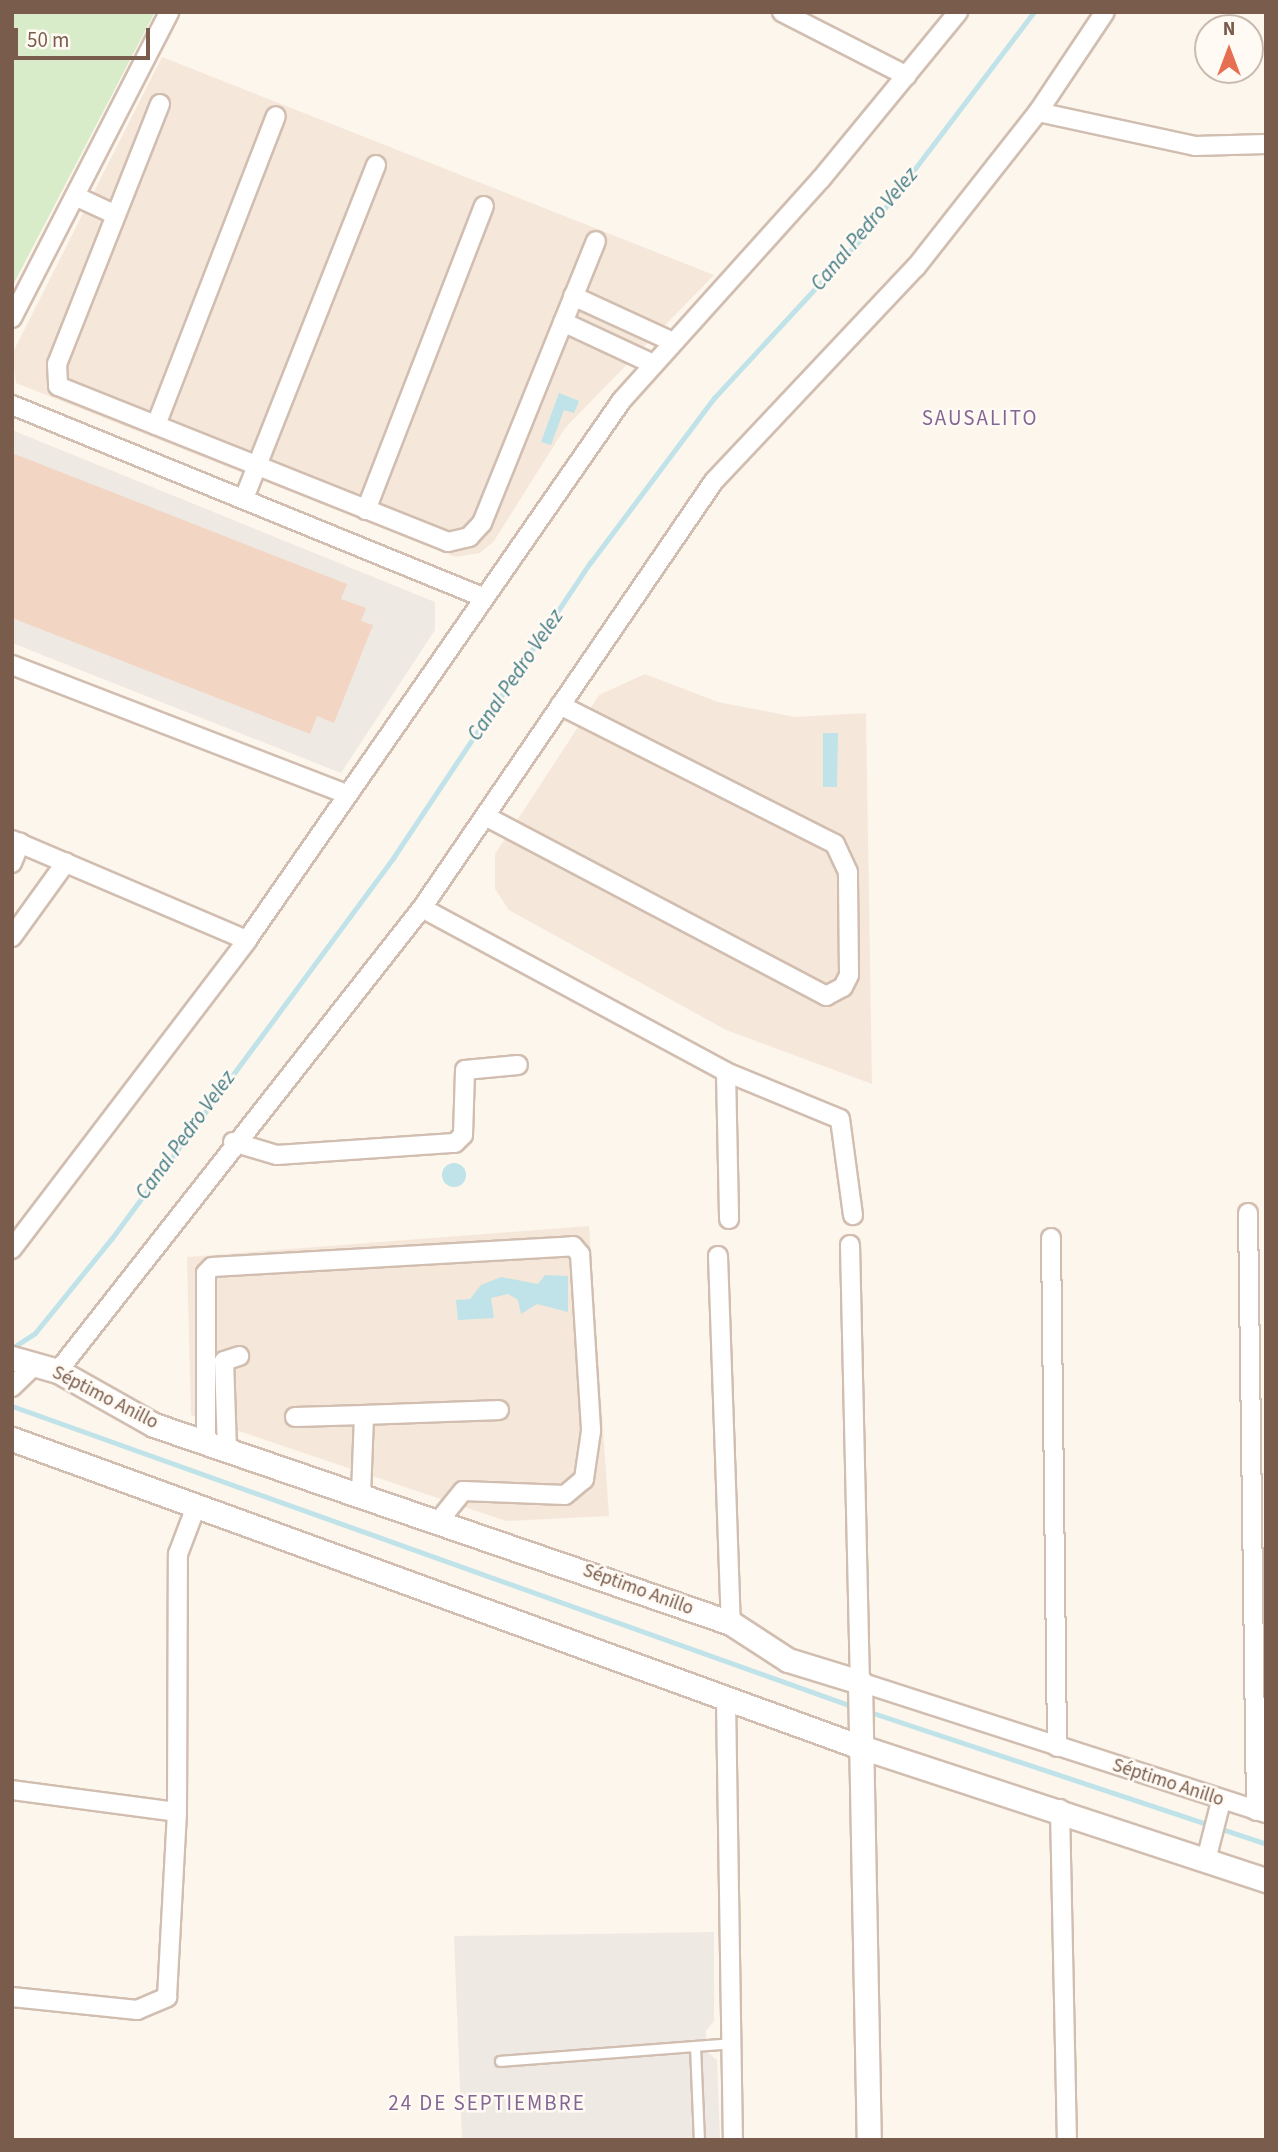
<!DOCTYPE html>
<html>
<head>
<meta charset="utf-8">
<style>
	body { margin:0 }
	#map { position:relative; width:1278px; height:2152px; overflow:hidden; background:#fdf6ec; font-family:"Source Sans 3",sans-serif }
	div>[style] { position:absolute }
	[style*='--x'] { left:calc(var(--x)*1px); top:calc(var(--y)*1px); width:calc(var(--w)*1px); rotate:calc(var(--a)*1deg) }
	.residential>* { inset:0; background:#f5e8da }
	.industrial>* { inset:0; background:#efe9e4 }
	.green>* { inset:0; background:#d8ecc9 }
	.water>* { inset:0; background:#bfe3e8 }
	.round { border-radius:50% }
	.stream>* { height:5px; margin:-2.5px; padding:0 2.5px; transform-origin:2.5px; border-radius:2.5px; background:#bfe3e8 }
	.building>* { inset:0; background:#f3d5c3 }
	.roads { filter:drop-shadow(2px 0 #d1beb0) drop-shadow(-2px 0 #d1beb0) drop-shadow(0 2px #d1beb0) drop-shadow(0 -2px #d1beb0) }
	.service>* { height:9px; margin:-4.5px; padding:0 4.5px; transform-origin:4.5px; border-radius:4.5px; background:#fff }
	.minor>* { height:18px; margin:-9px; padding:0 9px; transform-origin:9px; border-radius:9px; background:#fff }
	.tertiary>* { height:23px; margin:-11.5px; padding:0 11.5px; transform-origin:11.5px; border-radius:11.5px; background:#fff }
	span { translate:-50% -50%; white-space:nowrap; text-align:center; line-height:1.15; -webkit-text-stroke:5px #fffaf3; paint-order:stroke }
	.street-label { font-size:19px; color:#7a5c4d }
	.water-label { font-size:21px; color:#437c86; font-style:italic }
	.neighbourhood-label { font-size:21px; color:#846695; letter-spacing:2px }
	.frame { position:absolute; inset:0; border:14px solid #7a5c4d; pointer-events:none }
	.north { position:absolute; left:1194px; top:14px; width:70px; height:70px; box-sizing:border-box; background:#fffaf3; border:2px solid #cabbb1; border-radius:50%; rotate:0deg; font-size:19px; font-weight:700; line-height:28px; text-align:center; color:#7a5c4d }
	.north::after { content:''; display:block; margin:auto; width:24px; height:32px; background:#e76f51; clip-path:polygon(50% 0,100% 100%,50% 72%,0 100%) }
	.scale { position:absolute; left:14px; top:28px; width:136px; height:32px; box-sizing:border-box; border:4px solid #7a5c4d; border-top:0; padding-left:9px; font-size:21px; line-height:24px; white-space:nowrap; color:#7a5c4d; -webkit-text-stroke:5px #fffaf3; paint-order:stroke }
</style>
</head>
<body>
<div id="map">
	<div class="residential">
		<i style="clip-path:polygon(162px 57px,714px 275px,565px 428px,494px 541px,480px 553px,455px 557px,16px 383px,12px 354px)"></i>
		<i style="clip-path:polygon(645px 674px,718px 702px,795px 717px,866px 713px,872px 1084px,726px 1030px,509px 910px,495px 889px,495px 854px,599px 695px)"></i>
		<i style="clip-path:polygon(589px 1226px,609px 1516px,506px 1521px,191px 1415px,187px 1257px)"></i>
	</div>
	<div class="industrial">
		<i style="clip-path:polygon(12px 430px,435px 602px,435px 630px,341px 773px,12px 643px)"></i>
		<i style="clip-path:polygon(714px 1932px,714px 2021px,706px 2031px,707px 2052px,717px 2060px,720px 2140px,462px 2140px,454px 1936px)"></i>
	</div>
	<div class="green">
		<i style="clip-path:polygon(12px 12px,155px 12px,12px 287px)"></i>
	</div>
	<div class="water">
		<i style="clip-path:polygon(559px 393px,579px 401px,574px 413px,564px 410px,551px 445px,541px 442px)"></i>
		<i style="clip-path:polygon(823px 733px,838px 733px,837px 787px,823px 787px)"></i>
		<i class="round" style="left:442px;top:1163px;width:24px;height:24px"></i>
		<i style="clip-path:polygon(545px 1275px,568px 1276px,568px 1312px,537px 1304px,521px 1314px,518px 1300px,508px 1294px,491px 1298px,494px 1318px,458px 1320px,456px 1300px,470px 1299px,481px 1285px,501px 1277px,538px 1284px)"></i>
	</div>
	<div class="stream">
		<i style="--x:12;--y:1348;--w:27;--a:-33"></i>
		<i style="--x:35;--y:1333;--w:122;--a:-51"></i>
		<i style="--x:112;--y:1238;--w:473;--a:-53.5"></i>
		<i style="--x:393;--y:858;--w:355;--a:-56.3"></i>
		<i style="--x:590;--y:563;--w:206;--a:-53.1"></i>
		<i style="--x:714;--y:398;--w:224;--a:-47.3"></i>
		<i style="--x:866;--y:233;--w:278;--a:-52.8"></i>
		<i style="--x:12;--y:1406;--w:894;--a:19.67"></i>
		<i style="--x:867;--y:1711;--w:421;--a:18.4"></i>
	</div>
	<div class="building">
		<i style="clip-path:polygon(12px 453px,347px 584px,341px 599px,366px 608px,361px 621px,373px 625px,334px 723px,317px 716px,310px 734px,12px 618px)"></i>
	</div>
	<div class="roads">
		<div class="service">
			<i style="--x:695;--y:2046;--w:94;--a:87.6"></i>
			<i style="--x:500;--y:2061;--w:233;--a:-4.4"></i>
		</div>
		<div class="minor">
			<i style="--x:782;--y:12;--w:140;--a:27.1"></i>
			<i style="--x:160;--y:104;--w:280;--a:111.6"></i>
			<i style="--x:57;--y:364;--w:22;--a:87"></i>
			<i style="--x:58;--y:386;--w:420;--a:21.8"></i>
			<i style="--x:448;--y:542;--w:22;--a:-13"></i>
			<i style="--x:469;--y:537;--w:19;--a:-47"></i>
			<i style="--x:482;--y:523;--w:304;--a:-68"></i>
			<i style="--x:1038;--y:112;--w:161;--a:12.2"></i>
			<i style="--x:1195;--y:146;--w:71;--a:-1.6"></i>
			<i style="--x:75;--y:196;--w:45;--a:24.9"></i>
			<i style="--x:573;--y:296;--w:108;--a:24.7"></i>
			<i style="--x:12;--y:318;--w:344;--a:-62.8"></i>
			<i style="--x:563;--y:322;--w:97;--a:25"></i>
			<i style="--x:12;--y:405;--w:505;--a:22.2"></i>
			<i style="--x:156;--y:425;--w:331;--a:-68.8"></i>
			<i style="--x:245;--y:496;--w:356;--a:-68.4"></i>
			<i style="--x:366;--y:510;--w:326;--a:-68.8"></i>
			<i style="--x:12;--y:665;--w:358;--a:21.1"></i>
			<i style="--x:485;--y:816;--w:386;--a:27.8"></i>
			<i style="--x:826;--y:996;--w:19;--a:-28"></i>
			<i style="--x:843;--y:987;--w:13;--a:-63"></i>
			<i style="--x:849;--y:975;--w:103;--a:-90.6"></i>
			<i style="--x:848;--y:872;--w:31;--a:-115"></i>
			<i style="--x:835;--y:844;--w:308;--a:-153.2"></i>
			<i style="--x:12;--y:840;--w:255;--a:23.1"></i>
			<i style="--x:12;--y:863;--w:22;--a:-68"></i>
			<i style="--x:422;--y:908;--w:345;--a:28.3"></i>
			<i style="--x:726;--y:1072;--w:123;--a:22.4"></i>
			<i style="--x:840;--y:1119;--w:97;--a:82.3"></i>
			<i style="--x:12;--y:937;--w:92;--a:-54.2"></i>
			<i style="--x:726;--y:1072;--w:147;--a:88.8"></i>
			<i style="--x:233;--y:1142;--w:46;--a:16.5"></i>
			<i style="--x:277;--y:1155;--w:178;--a:-3.9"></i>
			<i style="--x:455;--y:1143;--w:11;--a:-45"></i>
			<i style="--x:463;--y:1135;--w:65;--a:-88.2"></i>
			<i style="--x:465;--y:1070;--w:53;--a:-5.4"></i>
			<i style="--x:1248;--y:1213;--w:598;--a:89.23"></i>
			<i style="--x:1051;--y:1238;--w:509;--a:89.32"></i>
			<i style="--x:850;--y:1245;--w:437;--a:88.7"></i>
			<i style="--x:860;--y:1682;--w:427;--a:17.9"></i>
			<i style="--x:12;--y:1249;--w:388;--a:-52.7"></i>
			<i style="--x:247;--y:940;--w:657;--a:-55.22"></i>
			<i style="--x:622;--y:400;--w:297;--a:-48"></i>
			<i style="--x:821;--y:179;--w:216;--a:-50.6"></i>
			<i style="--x:718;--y:1256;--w:367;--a:88"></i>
			<i style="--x:58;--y:1371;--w:589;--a:-51.83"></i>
			<i style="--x:422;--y:908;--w:517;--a:-55.63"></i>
			<i style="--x:714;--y:481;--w:294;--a:-46.7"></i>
			<i style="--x:916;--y:267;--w:197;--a:-51.8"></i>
			<i style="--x:1038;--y:112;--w:120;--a:-56.2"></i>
			<i style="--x:12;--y:1387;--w:33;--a:-44"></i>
			<i style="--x:295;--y:1417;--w:69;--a:-1.7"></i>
			<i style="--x:206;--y:1443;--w:170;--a:-90"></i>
			<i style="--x:206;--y:1273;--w:8;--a:-45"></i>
			<i style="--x:212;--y:1267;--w:362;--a:-3.3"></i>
			<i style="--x:573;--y:1246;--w:11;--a:49"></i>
			<i style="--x:580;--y:1254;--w:177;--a:86.4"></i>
			<i style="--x:591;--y:1431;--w:49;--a:98.3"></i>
			<i style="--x:584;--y:1479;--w:25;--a:140"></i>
			<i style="--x:565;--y:1495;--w:102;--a:-177.8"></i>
			<i style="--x:463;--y:1491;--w:36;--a:129"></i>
			<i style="--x:227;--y:1450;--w:89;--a:-91.9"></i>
			<i style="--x:224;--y:1361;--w:16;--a:-18"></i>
			<i style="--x:361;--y:1494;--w:79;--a:-87.8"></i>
			<i style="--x:364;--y:1415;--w:135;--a:-2.1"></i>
			<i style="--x:726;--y:1700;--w:440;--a:89.1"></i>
			<i style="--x:12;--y:1790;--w:166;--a:7.6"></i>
			<i style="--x:1060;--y:1809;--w:331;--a:88.8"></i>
			<i style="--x:1206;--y:1860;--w:61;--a:-75.7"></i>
			<i style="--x:12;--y:1997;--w:126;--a:5.9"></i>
			<i style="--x:137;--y:2010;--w:33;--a:-23"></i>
			<i style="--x:167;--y:1997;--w:185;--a:-86.9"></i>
			<i style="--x:177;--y:1812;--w:258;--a:-89.8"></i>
			<i style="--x:178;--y:1554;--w:53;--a:-69.2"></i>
		</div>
		<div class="tertiary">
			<i style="--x:12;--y:1358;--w:48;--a:15.8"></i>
			<i style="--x:58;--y:1371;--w:110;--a:29.4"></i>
			<i style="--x:154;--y:1425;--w:610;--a:18.94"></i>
			<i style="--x:731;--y:1623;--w:68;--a:33"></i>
			<i style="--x:788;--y:1660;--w:75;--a:17"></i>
			<i style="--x:860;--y:1682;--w:458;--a:88.9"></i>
			<i style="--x:12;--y:1439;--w:900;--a:19.95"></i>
			<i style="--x:858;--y:1746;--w:429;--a:18.2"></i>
		</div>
	</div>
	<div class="street-label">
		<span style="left:105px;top:1398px;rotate:27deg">Séptimo Anillo</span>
		<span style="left:638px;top:1590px;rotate:20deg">Séptimo Anillo</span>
		<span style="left:1168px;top:1783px;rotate:18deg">Séptimo Anillo</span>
	</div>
	<div class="water-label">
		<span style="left:864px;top:229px;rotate:-50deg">Canal Pedro Velez</span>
		<span style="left:515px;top:675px;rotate:-56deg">Canal Pedro Velez</span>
		<span style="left:185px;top:1135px;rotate:-54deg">Canal Pedro Velez</span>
	</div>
	<div class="neighbourhood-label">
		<span style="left:980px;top:418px">SAUSALITO</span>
		<span style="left:487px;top:2103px">24 DE SEPTIEMBRE</span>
	</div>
	<div class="frame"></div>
	<div class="north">N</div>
	<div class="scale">50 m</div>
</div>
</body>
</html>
